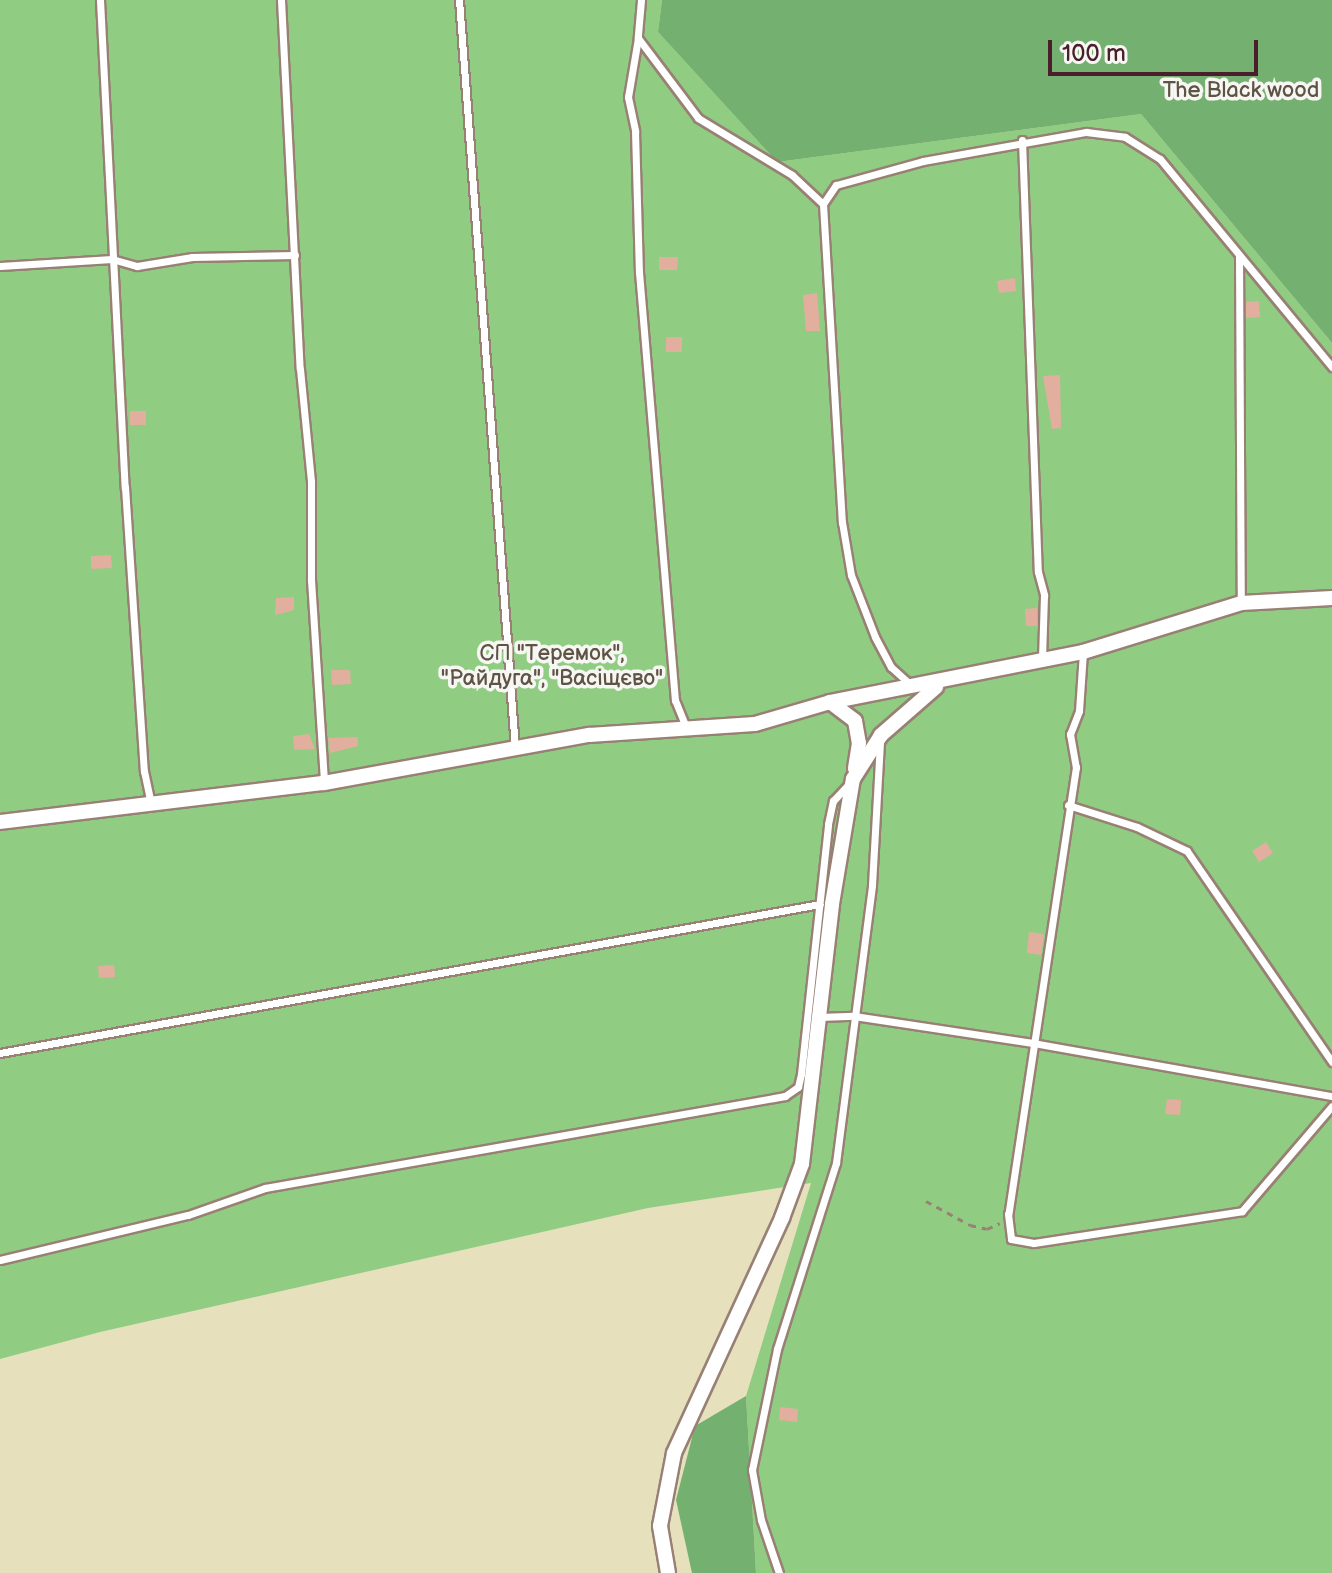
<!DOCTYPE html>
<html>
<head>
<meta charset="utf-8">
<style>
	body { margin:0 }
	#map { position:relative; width:1332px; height:1573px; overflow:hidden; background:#e7e0bd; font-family:"Balsamiq Sans",sans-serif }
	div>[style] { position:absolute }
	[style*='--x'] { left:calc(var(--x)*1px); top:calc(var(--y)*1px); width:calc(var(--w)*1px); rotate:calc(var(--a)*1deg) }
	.green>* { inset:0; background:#90cd82 }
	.forest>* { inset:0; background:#74b070 }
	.building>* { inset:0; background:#e2af9e }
	.path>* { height:3px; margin-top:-1.5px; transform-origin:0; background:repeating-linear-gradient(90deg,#988074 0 6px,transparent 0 12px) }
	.roads { filter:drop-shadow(2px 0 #988074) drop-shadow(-2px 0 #988074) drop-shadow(0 2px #988074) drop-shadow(0 -2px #988074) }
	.service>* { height:7px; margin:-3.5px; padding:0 3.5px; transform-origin:3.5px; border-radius:3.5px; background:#fff }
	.minor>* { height:14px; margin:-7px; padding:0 7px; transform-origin:7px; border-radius:7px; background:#fff }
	span { translate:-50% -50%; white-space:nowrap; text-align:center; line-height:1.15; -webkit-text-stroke:7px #f6f6f2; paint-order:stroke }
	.park-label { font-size:22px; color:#5f5345 }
	.scale { position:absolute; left:1048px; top:40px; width:210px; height:36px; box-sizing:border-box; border:4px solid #4a1f2b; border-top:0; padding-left:10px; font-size:24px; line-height:28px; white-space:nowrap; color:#4a1f2b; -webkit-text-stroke:6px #f6f6f2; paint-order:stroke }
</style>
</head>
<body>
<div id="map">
	<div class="green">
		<i style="clip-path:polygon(0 0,662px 0,658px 32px,777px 162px,1141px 114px,1332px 343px,1332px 1573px,756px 1573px,746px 1396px,811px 1183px,648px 1208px,100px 1332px,0 1359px)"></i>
	</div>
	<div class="forest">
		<i style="clip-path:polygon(662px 0,1332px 0,1332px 343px,1141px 114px,777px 162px,658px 32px)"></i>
		<i style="clip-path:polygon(746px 1396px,756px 1573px,692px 1573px,676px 1500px,695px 1426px)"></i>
	</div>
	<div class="building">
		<i style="clip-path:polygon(659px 257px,678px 257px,677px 270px,659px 270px)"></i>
		<i style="clip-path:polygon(1015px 278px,1016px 291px,999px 293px,997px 281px)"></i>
		<i style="clip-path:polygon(817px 293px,820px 331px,806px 331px,803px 295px)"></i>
		<i style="clip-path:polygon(1259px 301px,1260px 317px,1246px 318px,1246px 302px)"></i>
		<i style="clip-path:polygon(666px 337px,682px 337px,682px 352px,666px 352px)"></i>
		<i style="clip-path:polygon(1060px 375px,1061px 428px,1052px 429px,1043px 376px)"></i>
		<i style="clip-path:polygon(130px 411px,146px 411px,146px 425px,130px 425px)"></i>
		<i style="clip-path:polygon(111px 555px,112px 568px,91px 569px,91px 556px)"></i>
		<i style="clip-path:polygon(294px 597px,294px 610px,275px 615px,276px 598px)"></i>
		<i style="clip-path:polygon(1037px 608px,1037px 626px,1026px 626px,1025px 609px)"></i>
		<i style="clip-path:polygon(331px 670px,350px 670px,351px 684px,332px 685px)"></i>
		<i style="clip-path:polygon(309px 734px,315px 749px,294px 750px,293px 736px)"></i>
		<i style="clip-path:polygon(358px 737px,358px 746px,330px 753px,328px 738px)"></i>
		<i style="clip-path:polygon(1266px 842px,1273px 853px,1259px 862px,1252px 851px)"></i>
		<i style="clip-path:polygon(1029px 932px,1044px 934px,1041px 955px,1027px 953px)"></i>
		<i style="clip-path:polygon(114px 965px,115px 977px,99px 978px,98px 966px)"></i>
		<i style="clip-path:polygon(1167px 1099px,1181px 1100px,1180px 1115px,1165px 1114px)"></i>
		<i style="clip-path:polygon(780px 1407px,798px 1409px,797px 1422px,779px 1420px)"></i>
	</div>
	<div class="path">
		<i style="--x:926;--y:1201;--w:50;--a:28.6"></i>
		<i style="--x:970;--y:1225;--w:17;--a:13"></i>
		<i style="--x:987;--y:1229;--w:14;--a:-25"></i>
	</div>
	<div class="roads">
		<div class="service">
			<i style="--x:100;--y:0;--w:488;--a:87.1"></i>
			<i style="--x:125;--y:487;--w:285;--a:86.2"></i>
			<i style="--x:144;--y:771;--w:34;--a:78"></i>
			<i style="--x:281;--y:0;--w:369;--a:87.1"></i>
			<i style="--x:300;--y:369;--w:114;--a:84.4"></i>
			<i style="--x:311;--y:482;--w:98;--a:90"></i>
			<i style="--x:311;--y:580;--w:203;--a:86.3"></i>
			<i style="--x:459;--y:0;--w:750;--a:85.72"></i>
			<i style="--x:641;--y:0;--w:38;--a:95"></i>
			<i style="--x:638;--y:38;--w:100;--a:53.1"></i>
			<i style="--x:698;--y:118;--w:110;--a:31.2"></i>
			<i style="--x:792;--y:175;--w:42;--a:43.1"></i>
			<i style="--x:823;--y:204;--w:319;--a:86.6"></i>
			<i style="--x:842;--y:522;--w:54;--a:80.4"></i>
			<i style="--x:851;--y:575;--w:66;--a:68.8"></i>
			<i style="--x:875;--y:637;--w:34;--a:62"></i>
			<i style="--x:891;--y:667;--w:25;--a:42"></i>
			<i style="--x:638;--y:38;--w:60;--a:99.6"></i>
			<i style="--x:628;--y:97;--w:35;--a:78"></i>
			<i style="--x:635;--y:131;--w:141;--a:88.4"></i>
			<i style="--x:639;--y:272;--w:430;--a:85.2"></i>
			<i style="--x:675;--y:700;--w:31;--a:68"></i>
			<i style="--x:1022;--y:140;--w:432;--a:87.9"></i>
			<i style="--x:1038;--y:572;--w:24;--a:75"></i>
			<i style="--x:1044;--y:595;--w:64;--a:91.8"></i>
			<i style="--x:823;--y:204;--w:23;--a:-56"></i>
			<i style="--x:836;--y:185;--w:90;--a:-15.4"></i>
			<i style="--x:923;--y:161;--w:166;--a:-10.1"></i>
			<i style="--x:1086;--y:132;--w:39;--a:7"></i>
			<i style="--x:1125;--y:137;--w:41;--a:32.2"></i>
			<i style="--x:1160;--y:159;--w:270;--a:50.4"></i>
			<i style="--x:1239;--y:256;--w:347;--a:89.7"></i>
			<i style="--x:0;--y:266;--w:112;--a:-3.6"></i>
			<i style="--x:112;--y:259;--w:26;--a:16"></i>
			<i style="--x:137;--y:266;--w:56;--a:-9.3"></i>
			<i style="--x:192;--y:257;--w:103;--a:-1.1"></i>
			<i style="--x:1083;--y:652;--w:59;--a:93.9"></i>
			<i style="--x:1079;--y:711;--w:25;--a:111"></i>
			<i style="--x:1070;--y:734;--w:34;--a:80"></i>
			<i style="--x:1076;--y:767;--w:452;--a:98.6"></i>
			<i style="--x:1008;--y:1214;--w:25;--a:83"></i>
			<i style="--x:1011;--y:1239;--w:23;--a:10"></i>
			<i style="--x:1034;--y:1243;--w:210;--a:-8.7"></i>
			<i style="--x:1242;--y:1211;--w:138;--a:-49.4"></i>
			<i style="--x:1068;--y:805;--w:72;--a:17.7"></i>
			<i style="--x:1137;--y:827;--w:55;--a:25.6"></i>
			<i style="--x:1187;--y:851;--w:256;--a:55.5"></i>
			<i style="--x:819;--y:1017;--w:35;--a:-2"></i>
			<i style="--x:854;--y:1016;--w:181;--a:8.6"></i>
			<i style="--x:1033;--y:1043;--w:304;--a:10.1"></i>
			<i style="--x:0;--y:1053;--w:833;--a:-10.3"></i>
			<i style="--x:0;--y:1260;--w:193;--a:-13.5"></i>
			<i style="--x:188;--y:1215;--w:82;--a:-19.3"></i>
			<i style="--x:265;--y:1188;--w:528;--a:-10.03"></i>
			<i style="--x:785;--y:1096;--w:16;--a:-35"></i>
			<i style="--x:798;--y:1087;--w:13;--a:-77"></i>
			<i style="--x:801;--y:1074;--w:251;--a:-83.8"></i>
			<i style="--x:828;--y:824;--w:24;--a:-78"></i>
			<i style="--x:833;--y:801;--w:26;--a:-47"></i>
			<i style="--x:779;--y:1573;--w:56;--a:-108.8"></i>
			<i style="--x:761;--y:1520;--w:51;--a:-100.2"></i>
			<i style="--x:752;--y:1470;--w:124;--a:-78.3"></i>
			<i style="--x:777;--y:1349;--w:195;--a:-72.4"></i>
			<i style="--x:836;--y:1163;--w:280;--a:-82.6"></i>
			<i style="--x:872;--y:885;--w:144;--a:-86.8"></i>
		</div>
		<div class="minor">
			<i style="--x:830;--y:702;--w:31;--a:37"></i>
			<i style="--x:855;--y:721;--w:22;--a:80"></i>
			<i style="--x:859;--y:743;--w:26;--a:99"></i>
			<i style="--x:0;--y:822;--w:326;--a:-6.9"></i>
			<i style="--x:324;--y:783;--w:269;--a:-10.3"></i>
			<i style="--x:589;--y:735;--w:166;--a:-3.8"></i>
			<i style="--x:755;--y:724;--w:78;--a:-16.3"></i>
			<i style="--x:830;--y:702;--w:258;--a:-11.2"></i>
			<i style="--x:1083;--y:652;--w:165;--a:-17.2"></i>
			<i style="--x:1241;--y:603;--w:91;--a:-3.1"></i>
			<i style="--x:668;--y:1573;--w:48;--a:-99.7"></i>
			<i style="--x:660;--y:1526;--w:74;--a:-79.1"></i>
			<i style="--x:674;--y:1453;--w:259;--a:-65.3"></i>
			<i style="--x:782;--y:1218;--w:58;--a:-69.7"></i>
			<i style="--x:802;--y:1164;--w:262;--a:-83.4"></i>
			<i style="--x:832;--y:904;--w:127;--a:-80.5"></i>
			<i style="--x:853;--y:779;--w:52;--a:-57.5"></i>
			<i style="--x:881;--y:735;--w:73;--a:-41.1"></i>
		</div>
	</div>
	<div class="park-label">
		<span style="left:1241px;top:91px">The Black wood</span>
		<span style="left:552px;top:666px">СП "Теремок",<br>"Райдуга", "Васіщєво"</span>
	</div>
	<div class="scale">100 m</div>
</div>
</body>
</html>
